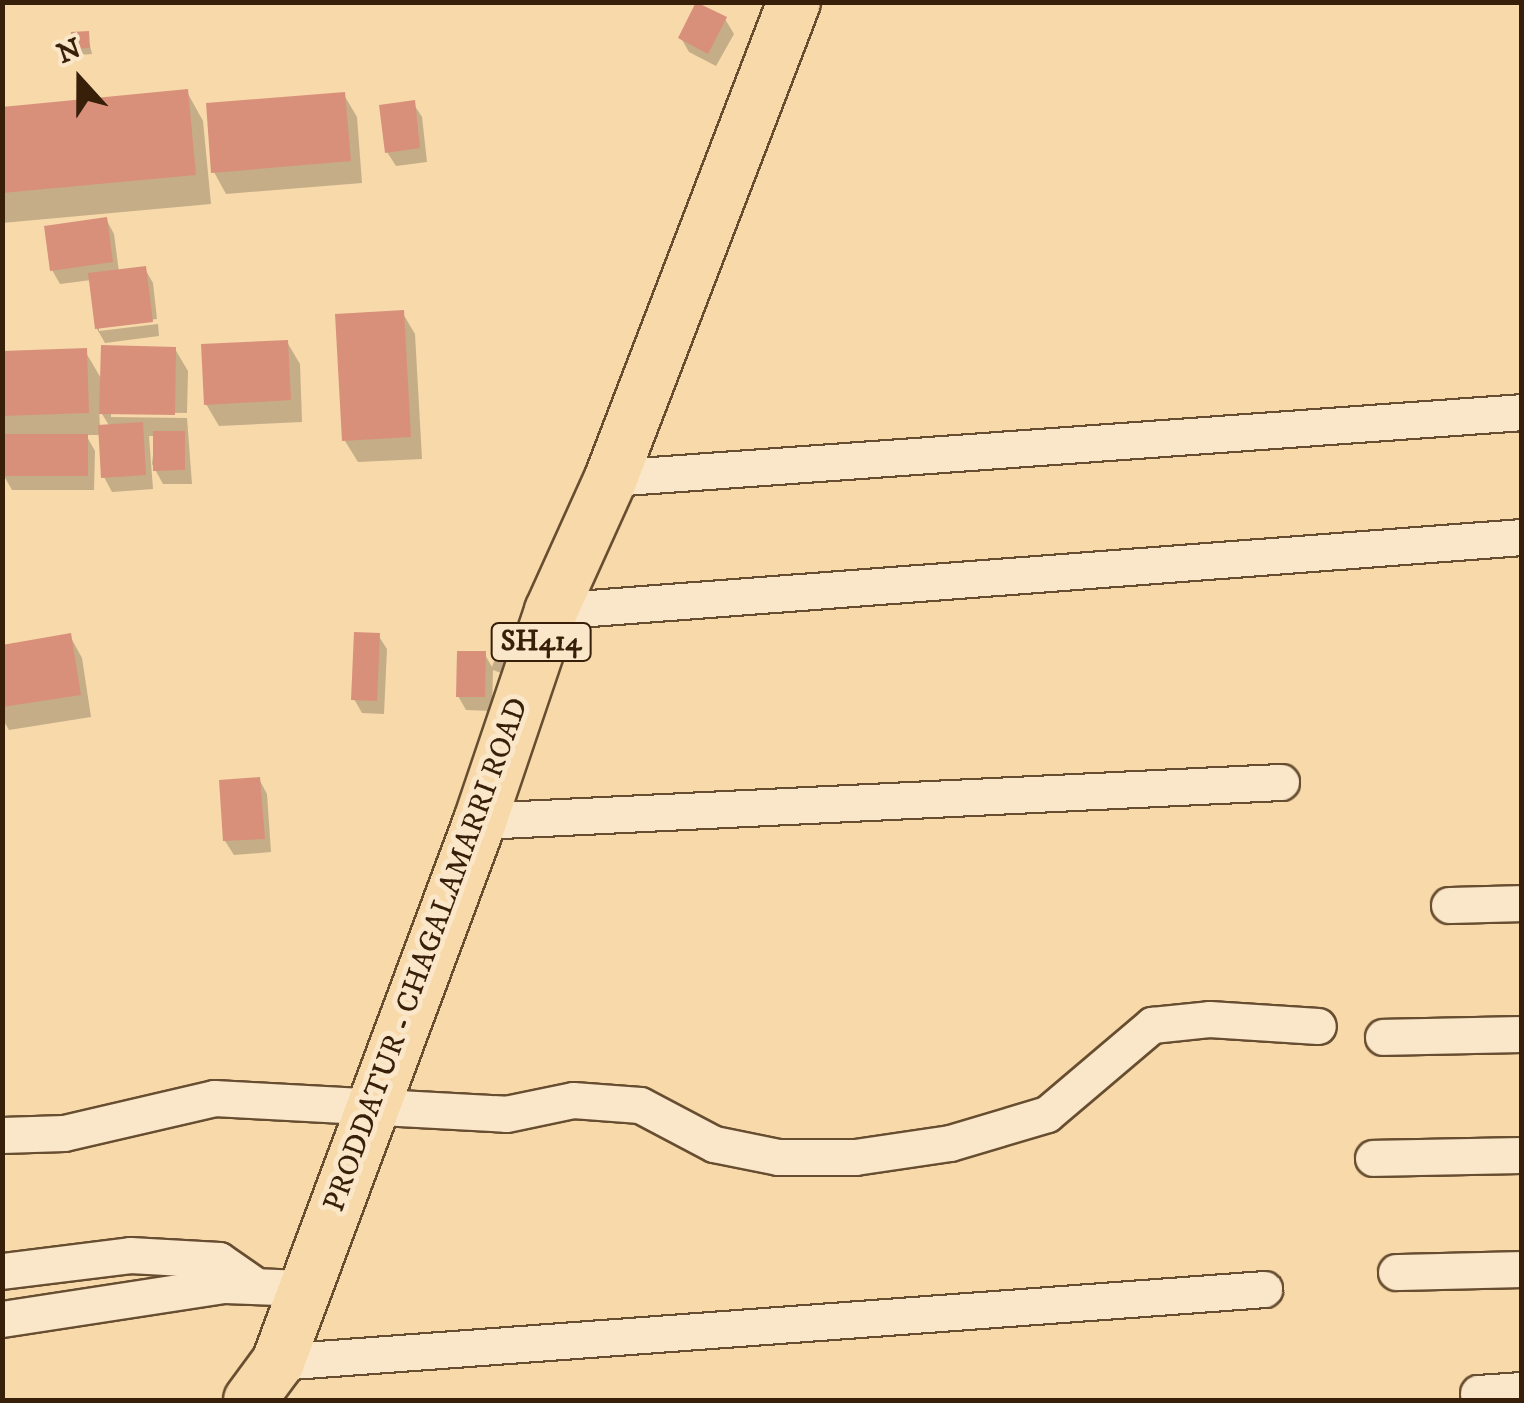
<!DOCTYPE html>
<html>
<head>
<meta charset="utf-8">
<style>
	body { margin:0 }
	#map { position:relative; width:1524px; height:1403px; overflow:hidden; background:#f7d9aa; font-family:"IM FELL DW Pica",serif }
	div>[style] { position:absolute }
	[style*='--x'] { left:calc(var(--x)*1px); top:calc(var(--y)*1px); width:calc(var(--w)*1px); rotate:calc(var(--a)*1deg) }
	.shadow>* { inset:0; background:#0003 }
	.building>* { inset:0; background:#d8907b }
	.roads { filter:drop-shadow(2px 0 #684e31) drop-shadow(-2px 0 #684e31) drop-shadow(0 2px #684e31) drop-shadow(0 -2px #684e31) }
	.minor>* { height:35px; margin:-17.5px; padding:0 17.5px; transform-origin:17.5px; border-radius:17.5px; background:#fae6c8 }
	.primary>* { height:52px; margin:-26px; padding:0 26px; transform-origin:26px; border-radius:26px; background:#f7d9aa }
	span { translate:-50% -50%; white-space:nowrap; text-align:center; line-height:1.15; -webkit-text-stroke:10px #fae6c8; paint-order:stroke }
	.shield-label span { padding:2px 8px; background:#fae6c8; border:2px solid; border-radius:8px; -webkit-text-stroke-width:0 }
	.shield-label { font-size:28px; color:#381f09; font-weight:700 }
	.street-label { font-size:30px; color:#381f09 }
	.frame { position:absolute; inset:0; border:5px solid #381f09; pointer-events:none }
	.north { position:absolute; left:30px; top:30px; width:100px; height:100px; -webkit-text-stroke:8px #fae6c8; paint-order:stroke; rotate:339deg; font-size:28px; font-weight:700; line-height:40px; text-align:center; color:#381f09 }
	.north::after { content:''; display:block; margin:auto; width:35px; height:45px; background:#381f09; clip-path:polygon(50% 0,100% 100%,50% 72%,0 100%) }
</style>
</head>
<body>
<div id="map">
	<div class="shadow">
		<i style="clip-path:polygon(725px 19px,734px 34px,716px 66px,689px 52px,681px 38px)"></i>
		<i style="clip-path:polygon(87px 34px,92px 54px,79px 55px,75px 49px)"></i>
		<i style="clip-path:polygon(187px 92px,203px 121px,211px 204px,2px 223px,2px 109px)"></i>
		<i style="clip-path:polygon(344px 95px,357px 117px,362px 183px,226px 194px,214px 172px)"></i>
		<i style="clip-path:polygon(413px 103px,422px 117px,427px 162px,396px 166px,387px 152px)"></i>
		<i style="clip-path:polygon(106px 219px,114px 234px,119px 272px,145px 269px,153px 283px,157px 319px,99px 326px,99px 331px,158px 324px,159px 336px,105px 343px,97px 329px,91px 280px,60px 284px,52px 270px)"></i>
		<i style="clip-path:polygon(402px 312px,415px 334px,422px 459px,358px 462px,345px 441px)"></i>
		<i style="clip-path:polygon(287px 342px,300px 364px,302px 422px,219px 426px,206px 404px)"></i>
		<i style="clip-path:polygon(evenodd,175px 349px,188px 371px,187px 413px,111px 412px,111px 417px,187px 418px,192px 484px,163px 484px,152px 464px,155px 436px,149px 436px,153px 489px,112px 492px,104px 477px,101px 435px,86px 435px,95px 451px,94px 490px,12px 490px,4px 476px,2px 353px,85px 351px,102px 380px,175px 349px,99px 409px,110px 427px,100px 428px,99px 409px)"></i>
		<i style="clip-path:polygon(378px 635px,387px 649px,384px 714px,362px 713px,354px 699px)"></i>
		<i style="clip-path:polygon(70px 636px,82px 658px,91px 717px,9px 730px,2px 718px,2px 647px)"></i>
		<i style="clip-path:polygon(484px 653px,492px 667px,497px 653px,510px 658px,509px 676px,493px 670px,492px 711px,466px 710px,458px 696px)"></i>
		<i style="clip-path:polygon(259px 779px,267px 794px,271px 852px,234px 855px,225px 841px)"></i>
	</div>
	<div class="building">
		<i style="clip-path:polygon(696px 2px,727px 17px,708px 54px,678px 38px)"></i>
		<i style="clip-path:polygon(89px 31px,90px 48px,73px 49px,71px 32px)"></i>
		<i style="clip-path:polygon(188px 89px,196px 175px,2px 193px,2px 107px)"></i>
		<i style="clip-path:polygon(345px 92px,351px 161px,211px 173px,206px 103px)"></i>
		<i style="clip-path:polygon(415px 100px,420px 148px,385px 153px,379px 105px)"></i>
		<i style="clip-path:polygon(107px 217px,113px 262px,50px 271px,44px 226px)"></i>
		<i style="clip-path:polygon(146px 266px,153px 322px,95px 329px,88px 273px)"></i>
		<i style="clip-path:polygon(404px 310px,411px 437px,342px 441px,335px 314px)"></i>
		<i style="clip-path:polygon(288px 340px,291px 400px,204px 405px,201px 344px)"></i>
		<i style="clip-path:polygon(101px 345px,176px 347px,175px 415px,99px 414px)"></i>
		<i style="clip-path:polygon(87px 348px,89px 413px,2px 416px,2px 351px)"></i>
		<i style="clip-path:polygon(143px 422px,146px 475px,101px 478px,98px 425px)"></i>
		<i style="clip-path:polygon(153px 431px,185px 431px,185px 470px,153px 471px)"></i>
		<i style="clip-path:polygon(2px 434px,88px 434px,88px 476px,2px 476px)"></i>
		<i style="clip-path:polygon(354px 632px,380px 633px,377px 701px,351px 700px)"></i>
		<i style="clip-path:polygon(71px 633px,81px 695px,2px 707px,2px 645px)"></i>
		<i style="clip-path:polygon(457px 651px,486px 651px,485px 697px,456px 697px)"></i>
		<i style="clip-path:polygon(260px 777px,265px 839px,223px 841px,219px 780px)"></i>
	</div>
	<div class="roads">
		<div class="minor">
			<i style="--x:611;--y:478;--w:913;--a:-4.14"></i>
			<i style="--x:551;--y:611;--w:974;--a:-4.36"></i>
			<i style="--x:480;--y:821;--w:802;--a:-2.79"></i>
			<i style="--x:1449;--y:905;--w:73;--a:-1.6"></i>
			<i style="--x:1383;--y:1037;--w:139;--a:-1.2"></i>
			<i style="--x:2;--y:1135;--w:62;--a:-1.8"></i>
			<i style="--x:64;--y:1133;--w:154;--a:-13.1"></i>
			<i style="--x:214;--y:1098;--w:292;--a:3.1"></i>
			<i style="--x:506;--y:1114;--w:68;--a:-11.8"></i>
			<i style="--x:573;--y:1100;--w:67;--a:4.3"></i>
			<i style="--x:640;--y:1105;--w:84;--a:27.8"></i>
			<i style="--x:714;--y:1144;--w:65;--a:11.5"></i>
			<i style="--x:778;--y:1157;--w:77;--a:0"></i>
			<i style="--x:855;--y:1157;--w:96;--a:-8.4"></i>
			<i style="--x:950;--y:1143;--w:101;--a:-16.6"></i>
			<i style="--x:1047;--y:1114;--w:138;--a:-40.3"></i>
			<i style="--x:1152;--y:1025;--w:57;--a:-6"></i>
			<i style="--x:1209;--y:1019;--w:109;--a:3.7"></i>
			<i style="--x:1373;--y:1158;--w:149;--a:-1.2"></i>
			<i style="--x:2;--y:1271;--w:129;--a:-7.1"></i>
			<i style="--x:130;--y:1255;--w:89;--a:3.2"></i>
			<i style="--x:219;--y:1260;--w:40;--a:34.9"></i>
			<i style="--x:1396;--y:1272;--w:126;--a:-1.4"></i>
			<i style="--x:2;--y:1319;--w:226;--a:-8.7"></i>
			<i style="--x:225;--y:1285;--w:79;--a:2.2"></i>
			<i style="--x:278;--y:1362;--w:989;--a:-4.23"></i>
			<i style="--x:1478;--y:1393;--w:44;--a:-3.9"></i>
		</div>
		<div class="primary">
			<i style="--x:250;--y:1400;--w:47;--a:-53.6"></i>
			<i style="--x:278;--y:1362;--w:577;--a:-69.53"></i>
			<i style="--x:480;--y:821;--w:222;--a:-71.3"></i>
			<i style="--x:551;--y:611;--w:146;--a:-65.7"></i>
			<i style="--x:611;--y:478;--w:510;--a:-68.97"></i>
		</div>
	</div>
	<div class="shield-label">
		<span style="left:541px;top:642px">SH414</span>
	</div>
	<div class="street-label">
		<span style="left:427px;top:955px;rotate:-70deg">PRODDATUR - CHAGALAMARRI ROAD</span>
	</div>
	<div class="frame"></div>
	<div class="north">N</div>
</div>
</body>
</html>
